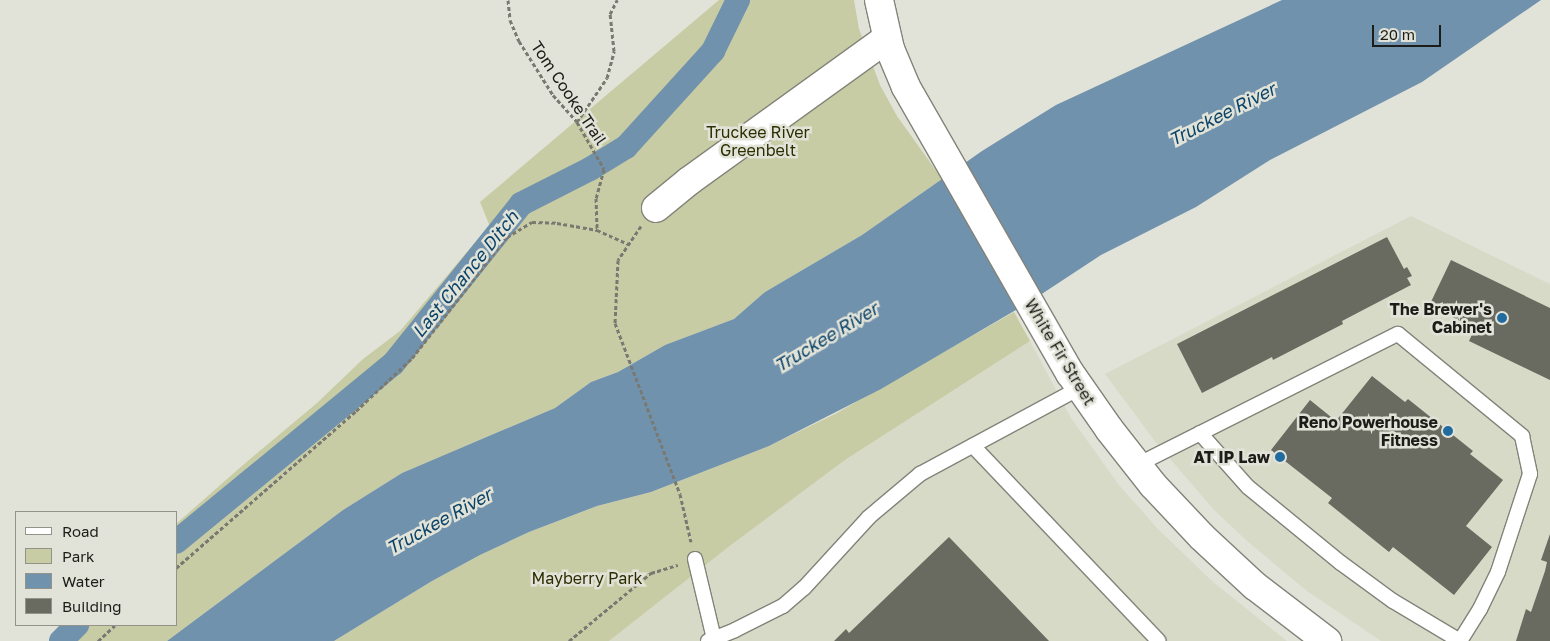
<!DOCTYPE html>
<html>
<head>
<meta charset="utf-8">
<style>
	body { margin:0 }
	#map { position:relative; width:1550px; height:641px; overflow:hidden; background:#e2e3d8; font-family:"Golos Text",sans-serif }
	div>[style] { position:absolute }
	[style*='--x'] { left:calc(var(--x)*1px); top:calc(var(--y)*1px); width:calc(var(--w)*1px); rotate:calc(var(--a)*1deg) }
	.built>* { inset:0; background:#d8dac8 }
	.green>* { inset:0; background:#c8cca4 }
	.water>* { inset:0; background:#7192ad }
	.canal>* { height:24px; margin:-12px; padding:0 12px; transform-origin:12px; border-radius:12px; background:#7192ad }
	.building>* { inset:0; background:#696a60 }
	.path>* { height:3px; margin-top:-1.5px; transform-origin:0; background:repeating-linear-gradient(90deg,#797972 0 4px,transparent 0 6.5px) }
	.roads { filter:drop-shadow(1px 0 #828379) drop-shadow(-1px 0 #828379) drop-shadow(0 1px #828379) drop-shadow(0 -1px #828379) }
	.service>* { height:14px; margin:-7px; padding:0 7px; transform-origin:7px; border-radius:7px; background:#fff }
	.minor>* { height:28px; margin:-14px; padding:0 14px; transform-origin:14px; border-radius:14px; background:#fff }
	.dots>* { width:14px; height:14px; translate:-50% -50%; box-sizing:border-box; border:2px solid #e2e3d8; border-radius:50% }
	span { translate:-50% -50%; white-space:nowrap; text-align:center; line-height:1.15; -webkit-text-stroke:5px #e2e3d8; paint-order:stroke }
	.street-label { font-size:16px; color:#1c1c18 }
	.park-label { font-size:16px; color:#2c2e00 }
	.poi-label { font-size:16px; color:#1c1c18; font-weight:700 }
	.right { translate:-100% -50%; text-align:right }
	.water-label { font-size:18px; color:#0a4368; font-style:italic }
	.legend { position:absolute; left:15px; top:511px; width:162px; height:115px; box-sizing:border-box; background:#e2e3d8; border:1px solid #93938b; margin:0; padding:6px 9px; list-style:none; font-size:15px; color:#1c1c18 }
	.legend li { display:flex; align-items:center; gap:10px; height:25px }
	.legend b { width:25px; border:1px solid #93938b }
	.scale { position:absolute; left:1372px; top:25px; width:69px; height:22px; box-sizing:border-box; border:2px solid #1c1c18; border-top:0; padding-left:6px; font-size:15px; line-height:18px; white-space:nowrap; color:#1c1c18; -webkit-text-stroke:4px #e2e3d8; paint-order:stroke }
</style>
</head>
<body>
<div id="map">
	<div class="built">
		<i style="clip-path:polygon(1411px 216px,1550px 284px,1550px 641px,1381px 641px,1307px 591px,1247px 541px,1213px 509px,1154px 440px,1105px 374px)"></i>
		<i style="clip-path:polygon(1030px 341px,1071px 418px,1119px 485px,1158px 529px,1212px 581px,1287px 641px,609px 641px,731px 545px,845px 460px)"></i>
	</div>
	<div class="green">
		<i style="clip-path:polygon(719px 0,854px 0,859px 29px,880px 85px,897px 116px,942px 179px,862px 235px,765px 292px,734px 319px,665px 345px,618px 372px,591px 382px,555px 408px,402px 473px,343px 510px,167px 641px,50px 641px,66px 625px,176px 625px,176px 524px,243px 465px,317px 403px,363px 359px,400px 331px,478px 239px,493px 234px,480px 202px)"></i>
		<i style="clip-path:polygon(1014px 312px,1030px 341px,845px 460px,731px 545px,609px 641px,334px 641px,432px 581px,480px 555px,529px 532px,597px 506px,651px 492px,769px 446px,835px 414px)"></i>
	</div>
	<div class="water">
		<i style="clip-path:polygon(1282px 0,1541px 0,1422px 82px,1270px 160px,1196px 207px,1101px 255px,1028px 303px,881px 389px,769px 446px,651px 492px,597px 506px,529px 532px,480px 555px,432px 581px,334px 641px,167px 641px,343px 510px,402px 473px,555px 408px,591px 382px,618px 372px,665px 345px,734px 319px,765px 292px,862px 235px,982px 151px,1056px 105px)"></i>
	</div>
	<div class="canal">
		<i style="--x:176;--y:542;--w:281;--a:-39.4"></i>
		<i style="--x:393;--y:364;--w:205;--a:-51.3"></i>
		<i style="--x:521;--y:204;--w:77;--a:-26.9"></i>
		<i style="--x:590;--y:169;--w:42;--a:-31.4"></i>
		<i style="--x:626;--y:147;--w:130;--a:-47.8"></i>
		<i style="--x:713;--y:51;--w:57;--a:-63.9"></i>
		<i style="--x:61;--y:641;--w:23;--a:-45"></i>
	</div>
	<div class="building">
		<i style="clip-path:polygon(1387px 237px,1404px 269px,1407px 267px,1412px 276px,1407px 278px,1411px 285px,1342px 321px,1343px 324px,1273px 360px,1272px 357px,1202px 393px,1177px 344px)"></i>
		<i style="clip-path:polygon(1451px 260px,1550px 308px,1550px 380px,1469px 341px,1475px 328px,1429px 306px)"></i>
		<i style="clip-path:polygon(1372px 376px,1405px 402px,1408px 399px,1473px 451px,1470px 454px,1503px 480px,1466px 526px,1492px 547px,1454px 595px,1393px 547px,1389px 552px,1328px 503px,1332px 498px,1271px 450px,1310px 400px,1336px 421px)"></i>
		<i style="clip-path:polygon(1550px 534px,1550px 641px,1516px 641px,1526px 609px,1531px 612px,1545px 571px,1547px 562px,1541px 560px)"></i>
		<i style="clip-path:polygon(949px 537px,1049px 641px,834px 641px,846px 629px,849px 633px)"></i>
	</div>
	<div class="path">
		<i style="--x:508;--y:0;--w:20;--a:84"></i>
		<i style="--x:510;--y:20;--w:23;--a:67"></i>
		<i style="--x:519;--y:41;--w:64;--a:57.8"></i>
		<i style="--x:553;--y:95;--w:36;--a:48"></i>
		<i style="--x:577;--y:122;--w:54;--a:60.1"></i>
		<i style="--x:604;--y:169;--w:30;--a:105"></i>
		<i style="--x:596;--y:198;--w:32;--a:88"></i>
		<i style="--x:577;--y:122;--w:53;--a:-55.7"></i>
		<i style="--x:607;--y:78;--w:28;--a:-75"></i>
		<i style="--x:614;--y:51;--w:37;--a:-96"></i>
		<i style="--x:610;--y:14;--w:16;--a:-63"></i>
		<i style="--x:641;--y:226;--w:41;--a:124.1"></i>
		<i style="--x:618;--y:260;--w:63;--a:92.7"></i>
		<i style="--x:615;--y:323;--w:183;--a:69.2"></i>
		<i style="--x:680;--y:494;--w:49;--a:77.1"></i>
		<i style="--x:176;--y:568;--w:239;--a:-41.1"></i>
		<i style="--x:356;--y:411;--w:77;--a:-43.4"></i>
		<i style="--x:412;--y:358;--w:154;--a:-51.9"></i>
		<i style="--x:507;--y:237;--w:29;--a:-31"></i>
		<i style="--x:532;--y:222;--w:25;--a:2"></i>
		<i style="--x:557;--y:223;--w:41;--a:9.9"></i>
		<i style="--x:597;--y:230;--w:34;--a:24"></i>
		<i style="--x:98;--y:641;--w:23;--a:-43"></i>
		<i style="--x:569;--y:641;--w:107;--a:-39.7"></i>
		<i style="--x:651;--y:573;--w:28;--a:-17"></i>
	</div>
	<div class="roads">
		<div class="service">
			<i style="--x:1200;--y:433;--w:72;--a:48.4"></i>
			<i style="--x:1248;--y:487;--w:120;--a:39.3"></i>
			<i style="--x:1341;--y:563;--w:64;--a:36.2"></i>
			<i style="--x:1393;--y:601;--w:78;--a:30.8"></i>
			<i style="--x:973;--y:446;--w:269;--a:46.4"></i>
			<i style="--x:1137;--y:465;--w:292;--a:-26.7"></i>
			<i style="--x:1398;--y:334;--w:161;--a:39.4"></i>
			<i style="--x:1522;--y:436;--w:39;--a:78"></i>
			<i style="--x:1530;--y:474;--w:103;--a:108.1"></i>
			<i style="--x:1498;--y:572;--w:41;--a:115.9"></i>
			<i style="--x:1480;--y:609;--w:38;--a:122"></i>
			<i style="--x:695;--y:559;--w:82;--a:76.6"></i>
			<i style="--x:708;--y:641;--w:29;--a:-22"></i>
			<i style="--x:735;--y:630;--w:54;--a:-26.6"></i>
			<i style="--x:783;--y:606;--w:28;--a:-41"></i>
			<i style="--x:804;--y:588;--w:96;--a:-47.5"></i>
			<i style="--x:869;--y:517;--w:67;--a:-40.1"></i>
			<i style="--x:920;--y:474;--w:182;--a:-28.3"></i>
		</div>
		<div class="minor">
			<i style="--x:879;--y:0;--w:50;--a:77.3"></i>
			<i style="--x:890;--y:49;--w:41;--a:67.2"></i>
			<i style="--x:906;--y:87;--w:330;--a:60.2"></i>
			<i style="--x:1070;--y:373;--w:68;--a:55.1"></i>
			<i style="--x:1109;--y:429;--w:71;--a:51.8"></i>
			<i style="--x:1153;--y:485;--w:71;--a:46.7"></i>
			<i style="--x:1202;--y:537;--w:72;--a:42.8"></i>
			<i style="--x:1255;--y:586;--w:91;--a:37.4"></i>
			<i style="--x:656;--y:208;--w:43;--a:-39.3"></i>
			<i style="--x:689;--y:181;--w:244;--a:-35.8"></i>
		</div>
	</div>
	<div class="dots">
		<i style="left:1502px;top:318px;background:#216b9f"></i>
		<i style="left:1448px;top:431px;background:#216b9f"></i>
		<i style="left:1280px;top:457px;background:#216b9f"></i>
	</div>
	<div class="street-label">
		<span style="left:569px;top:93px;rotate:56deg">Tom Cooke Trail</span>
		<span style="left:1060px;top:352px;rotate:59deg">White Fir Street</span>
	</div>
	<div class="park-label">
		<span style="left:758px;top:141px">Truckee River<br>Greenbelt</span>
		<span style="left:587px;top:578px">Mayberry Park</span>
	</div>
	<div class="poi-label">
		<span class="right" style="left:1492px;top:318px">The Brewer's<br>Cabinet</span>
		<span class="right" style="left:1438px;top:431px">Reno Powerhouse<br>Fitness</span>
		<span class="right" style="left:1270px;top:457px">AT IP Law</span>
	</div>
	<div class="water-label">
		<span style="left:1222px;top:114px;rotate:-27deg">Truckee River</span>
		<span style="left:465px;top:274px;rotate:-51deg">Last Chance Ditch</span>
		<span style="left:826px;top:337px;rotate:-31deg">Truckee River</span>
		<span style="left:439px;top:521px;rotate:-29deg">Truckee River</span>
	</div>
	<ul class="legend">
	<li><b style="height:6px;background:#fff"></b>Road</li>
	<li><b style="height:14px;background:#c8cca4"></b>Park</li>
	<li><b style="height:14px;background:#7192ad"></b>Water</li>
	<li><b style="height:14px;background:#696a60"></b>Building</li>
	</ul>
	<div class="scale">20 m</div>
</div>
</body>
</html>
